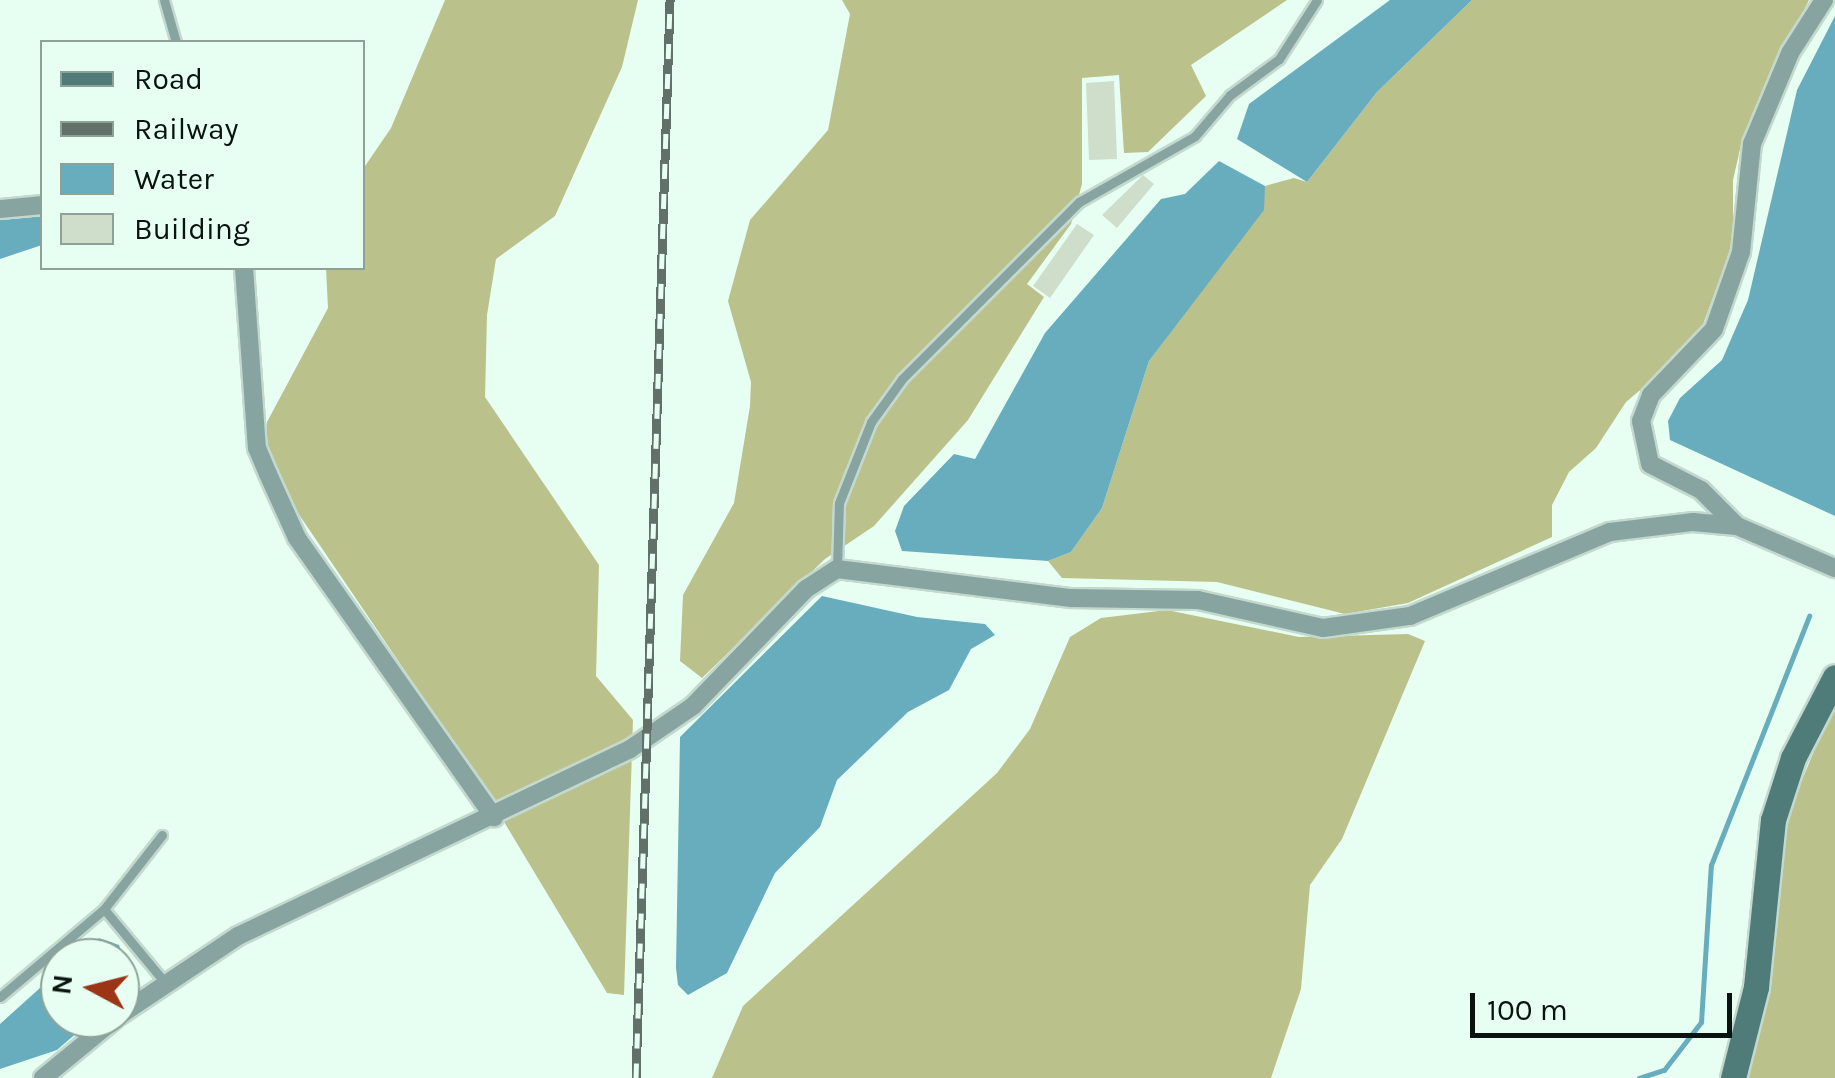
<!DOCTYPE html>
<html>
<head>
<meta charset="utf-8">
<style>
	body { margin:0 }
	#map { position:relative; width:1835px; height:1078px; overflow:hidden; background:#e6fff2; font-family:Karla,sans-serif }
	div>[style] { position:absolute }
	[style*='--x'] { left:calc(var(--x)*1px); top:calc(var(--y)*1px); width:calc(var(--w)*1px); rotate:calc(var(--a)*1deg) }
	.forest>* { inset:0; background:#bbc18a }
	.water>* { inset:0; background:#68adbd }
	.stream>* { height:5px; margin:-2.5px; padding:0 2.5px; transform-origin:2.5px; border-radius:2.5px; background:#68adbd }
	.building>* { inset:0; background:#cfdecb }
	.roads { filter:drop-shadow(2px 0 #c3d9ce) drop-shadow(-2px 0 #c3d9ce) drop-shadow(0 2px #c3d9ce) drop-shadow(0 -2px #c3d9ce) }
	.lane>* { height:9px; margin:-4.5px; padding:0 4.5px; transform-origin:4.5px; border-radius:4.5px; background:#87a4a1 }
	.street>* { height:18px; margin:-9px; padding:0 9px; transform-origin:9px; border-radius:9px; background:#87a4a1 }
	.secondary>* { height:25px; margin:-12.5px; padding:0 12.5px; transform-origin:12.5px; border-radius:12.5px; background:#4f7c78 }
	.rail>* { height:9px; margin-top:-4.5px; transform-origin:0; background:repeating-linear-gradient(90deg,#e6fff2 0 15px,#617169 0 30px); box-sizing:border-box; border-block:2px solid #617169 }
	span { translate:-50% -50%; white-space:nowrap; text-align:center; line-height:1.15; -webkit-text-stroke:9px #e6fff2; paint-order:stroke }
	.legend { position:absolute; left:40px; top:40px; width:325px; height:230px; box-sizing:border-box; background:#e6fff2; border:2px solid #8ea197; margin:0; padding:12px 18px; list-style:none; font-size:30px; color:#0a130f }
	.legend li { display:flex; align-items:center; gap:20px; height:50px }
	.legend b { width:50px; border:2px solid #8ea197 }
	.north { position:absolute; left:40px; top:938px; width:100px; height:100px; box-sizing:border-box; background:#e6fff2; border:2px solid #8ea197; border-radius:50%; rotate:277deg; font-size:28px; font-weight:700; line-height:40px; text-align:center; color:#0a130f }
	.north::after { content:''; display:block; margin:auto; width:35px; height:45px; background:#9c3515; clip-path:polygon(50% 0,100% 100%,50% 72%,0 100%) }
	.scale { position:absolute; left:1470px; top:993px; width:262px; height:45px; box-sizing:border-box; border:5px solid #0a130f; border-top:0; padding-left:12px; font-size:30px; line-height:35px; white-space:nowrap; color:#0a130f; -webkit-text-stroke:8px #e6fff2; paint-order:stroke }
</style>
</head>
<body>
<div id="map">
	<div class="forest">
		<i style="clip-path:polygon(445px 0,638px 0,622px 67px,555px 216px,496px 259px,487px 315px,485px 397px,599px 565px,596px 676px,633px 720px,624px 995px,607px 993px,477px 777px,283px 491px,265px 442px,267px 422px,328px 308px,326px 268px,362px 268px,363px 169px,391px 128px)"></i>
		<i style="clip-path:polygon(842px 0,1287px 0,1191px 65px,1206px 96px,1148px 152px,1124px 153px,1119px 75px,1082px 78px,1082px 184px,1071px 224px,1027px 284px,1044px 297px,968px 420px,874px 526px,825px 559px,702px 678px,680px 661px,683px 595px,734px 503px,750px 406px,751px 382px,728px 301px,750px 220px,828px 130px,850px 14px)"></i>
		<i style="clip-path:polygon(1472px 0,1809px 0,1743px 136px,1733px 180px,1733px 244px,1696px 343px,1626px 402px,1596px 448px,1569px 472px,1552px 505px,1552px 537px,1408px 603px,1345px 614px,1217px 582px,1062px 578px,1048px 561px,1071px 552px,1102px 508px,1149px 361px,1252px 223px,1265px 186px,1294px 178px,1307px 182px,1377px 92px)"></i>
		<i style="clip-path:polygon(1167px 610px,1299px 637px,1408px 634px,1425px 641px,1342px 839px,1310px 885px,1301px 989px,1271px 1078px,712px 1078px,743px 1006px,997px 773px,1030px 729px,1070px 637px,1101px 618px)"></i>
		<i style="clip-path:polygon(1835px 701px,1835px 1078px,1745px 1078px,1784px 823px)"></i>
	</div>
	<div class="water">
		<i style="clip-path:polygon(1390px 0,1472px 0,1377px 92px,1307px 182px,1237px 139px,1249px 104px)"></i>
		<i style="clip-path:polygon(1835px 16px,1835px 516px,1670px 440px,1668px 421px,1680px 398px,1722px 360px,1748px 300px,1797px 90px)"></i>
		<i style="clip-path:polygon(1219px 161px,1265px 186px,1264px 210px,1149px 361px,1102px 508px,1071px 552px,1048px 561px,902px 551px,895px 531px,904px 506px,954px 454px,975px 459px,1045px 333px,1161px 199px,1185px 194px)"></i>
		<i style="clip-path:polygon(42px 216px,42px 245px,0 259px,0 220px)"></i>
		<i style="clip-path:polygon(822px 596px,917px 617px,985px 624px,995px 635px,971px 649px,949px 690px,908px 712px,837px 780px,820px 827px,775px 873px,727px 973px,688px 995px,678px 985px,676px 968px,680px 737px)"></i>
		<i style="clip-path:polygon(99px 938px,119px 945px,124px 960px,120px 986px,120px 958px,75px 958px)"></i>
		<i style="clip-path:polygon(60px 970px,60px 1018px,94px 1018px,57px 1050px,0 1069px,0 1024px)"></i>
	</div>
	<div class="stream">
		<i style="--x:1639;--y:1078;--w:26;--a:-18"></i>
		<i style="--x:1664;--y:1070;--w:61;--a:-52.4"></i>
		<i style="--x:1701;--y:1022;--w:157;--a:-86.4"></i>
		<i style="--x:1711;--y:865;--w:268;--a:-68.5"></i>
	</div>
	<div class="building">
		<i style="clip-path:polygon(1114px 81px,1117px 159px,1089px 160px,1086px 83px)"></i>
		<i style="clip-path:polygon(1143px 175px,1154px 184px,1117px 228px,1102px 215px)"></i>
		<i style="clip-path:polygon(1077px 224px,1094px 235px,1050px 298px,1033px 286px)"></i>
	</div>
	<div class="roads">
		<div class="lane">
			<i style="--x:164;--y:0;--w:44;--a:74.1"></i>
			<i style="--x:837;--y:569;--w:66;--a:-88.3"></i>
			<i style="--x:839;--y:503;--w:87;--a:-68.4"></i>
			<i style="--x:871;--y:422;--w:53;--a:-54.2"></i>
			<i style="--x:902;--y:379;--w:250;--a:-45"></i>
			<i style="--x:1079;--y:202;--w:133;--a:-29.6"></i>
			<i style="--x:1195;--y:136;--w:54;--a:-49.5"></i>
			<i style="--x:1230;--y:95;--w:61;--a:-36.3"></i>
			<i style="--x:1279;--y:59;--w:70;--a:-57.2"></i>
			<i style="--x:104;--y:909;--w:92;--a:50.3"></i>
			<i style="--x:0;--y:997;--w:136;--a:-40.2"></i>
			<i style="--x:104;--y:909;--w:94;--a:-51.9"></i>
		</div>
		<div class="street">
			<i style="--x:0;--y:209;--w:42;--a:-5.4"></i>
			<i style="--x:244;--y:268;--w:180;--a:85.9"></i>
			<i style="--x:257;--y:448;--w:28;--a:67"></i>
			<i style="--x:268;--y:474;--w:70;--a:65.6"></i>
			<i style="--x:297;--y:538;--w:342;--a:54.8"></i>
			<i style="--x:1737;--y:526;--w:51;--a:-135"></i>
			<i style="--x:1701;--y:490;--w:57;--a:-153"></i>
			<i style="--x:1650;--y:464;--w:44;--a:-101.8"></i>
			<i style="--x:1641;--y:421;--w:28;--a:-69"></i>
			<i style="--x:1651;--y:395;--w:91;--a:-46.3"></i>
			<i style="--x:1714;--y:329;--w:82;--a:-70.7"></i>
			<i style="--x:1741;--y:252;--w:109;--a:-84.2"></i>
			<i style="--x:1752;--y:144;--w:99;--a:-67.3"></i>
			<i style="--x:1790;--y:53;--w:63;--a:-57.3"></i>
			<i style="--x:120;--y:1015;--w:142;--a:-33.8"></i>
			<i style="--x:238;--y:936;--w:434;--a:-25.5"></i>
			<i style="--x:630;--y:749;--w:76;--a:-34.3"></i>
			<i style="--x:693;--y:706;--w:163;--a:-46"></i>
			<i style="--x:806;--y:589;--w:37;--a:-33"></i>
			<i style="--x:837;--y:569;--w:236;--a:7.1"></i>
			<i style="--x:1071;--y:598;--w:127;--a:0.9"></i>
			<i style="--x:1198;--y:600;--w:128;--a:12.6"></i>
			<i style="--x:1323;--y:628;--w:88;--a:-7.9"></i>
			<i style="--x:1410;--y:616;--w:217;--a:-22.8"></i>
			<i style="--x:1610;--y:532;--w:84;--a:-6.9"></i>
			<i style="--x:1693;--y:522;--w:44;--a:5.2"></i>
			<i style="--x:1737;--y:526;--w:107;--a:23.2"></i>
			<i style="--x:43;--y:1078;--w:94;--a:-39.4"></i>
		</div>
		<div class="secondary">
			<i style="--x:1733;--y:1078;--w:94;--a:-75.8"></i>
			<i style="--x:1756;--y:987;--w:168;--a:-84.2"></i>
			<i style="--x:1773;--y:820;--w:65;--a:-72.1"></i>
			<i style="--x:1793;--y:758;--w:91;--a:-62.6"></i>
		</div>
	</div>
	<div class="rail">
		<i style="--x:636;--y:1078;--w:1079;--a:-88.19"></i>
	</div>
	<ul class="legend">
	<li><b style="height:12px;background:#4f7c78"></b>Road</li>
	<li><b style="height:12px;background:#617169"></b>Railway</li>
	<li><b style="height:28px;background:#68adbd"></b>Water</li>
	<li><b style="height:28px;background:#cfdecb"></b>Building</li>
	</ul>
	<div class="north">N</div>
	<div class="scale">100 m</div>
</div>
</body>
</html>
